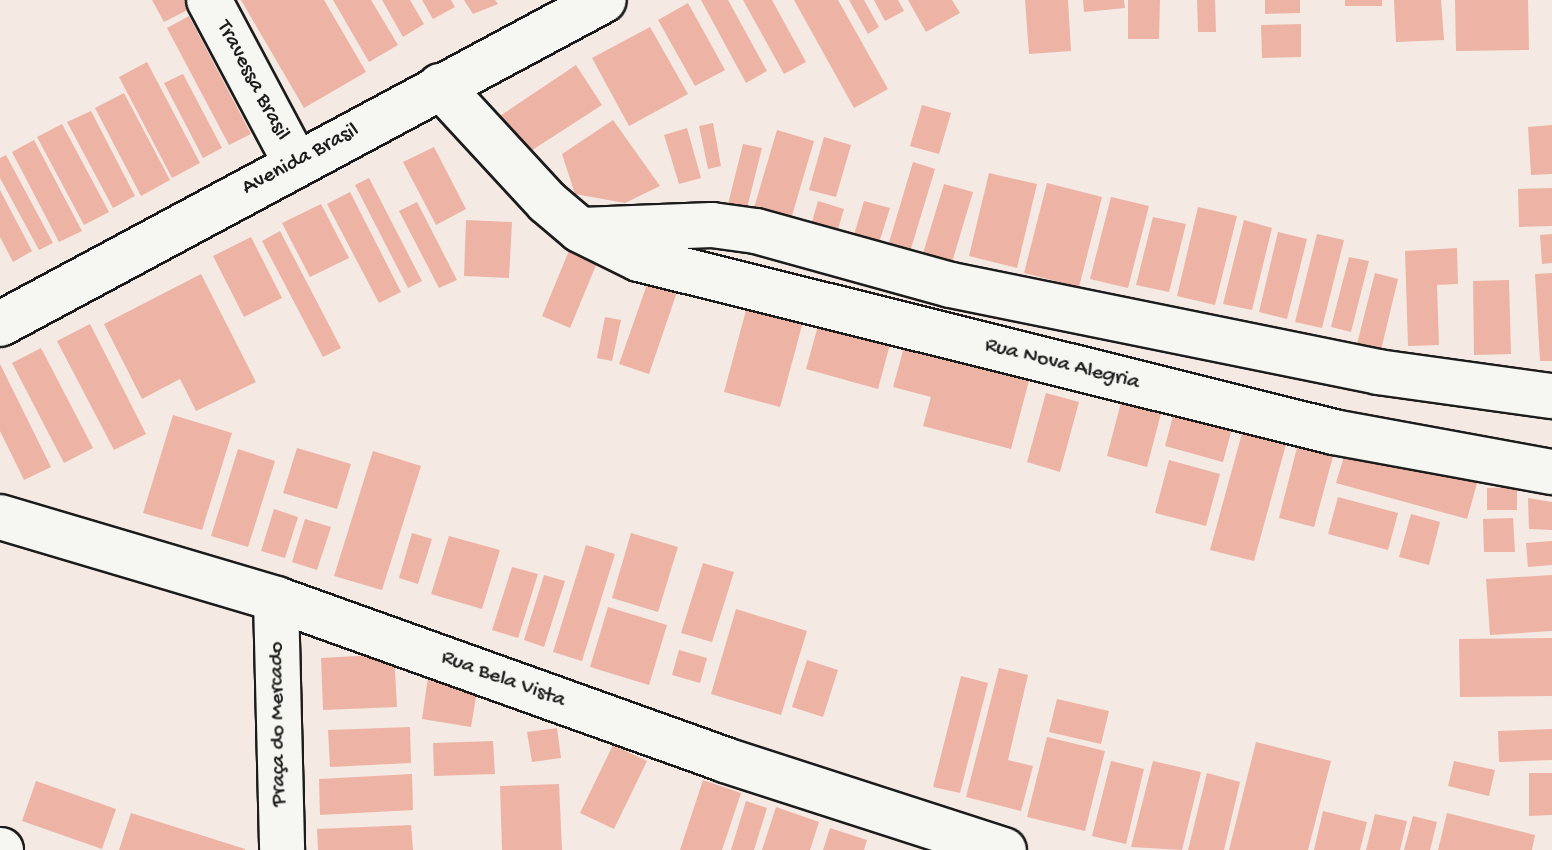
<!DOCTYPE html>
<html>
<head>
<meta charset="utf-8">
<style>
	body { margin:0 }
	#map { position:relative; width:1552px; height:850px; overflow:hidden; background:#f4e9e3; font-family:"Gochi Hand",sans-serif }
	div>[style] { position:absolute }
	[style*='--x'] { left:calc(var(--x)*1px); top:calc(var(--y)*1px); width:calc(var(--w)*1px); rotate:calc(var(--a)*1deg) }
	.building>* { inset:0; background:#edb4a6 }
	.roads { filter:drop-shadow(2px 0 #1c1c1c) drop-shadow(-2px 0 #1c1c1c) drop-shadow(0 2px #1c1c1c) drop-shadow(0 -2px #1c1c1c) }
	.street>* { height:44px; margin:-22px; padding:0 22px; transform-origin:22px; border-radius:22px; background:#f6f6f2 }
	.secondary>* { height:44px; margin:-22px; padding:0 22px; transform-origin:22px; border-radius:22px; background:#f6f6f2 }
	span { translate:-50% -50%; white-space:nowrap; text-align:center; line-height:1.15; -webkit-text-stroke:6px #f6f6f2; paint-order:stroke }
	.street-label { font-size:22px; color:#1c1c1c }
</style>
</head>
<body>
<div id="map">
	<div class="building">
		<i style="clip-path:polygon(152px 0,197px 0,199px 4px,164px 22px)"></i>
		<i style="clip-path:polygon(241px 0,324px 0,366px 72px,304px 108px)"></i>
		<i style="clip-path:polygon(333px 0,371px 0,398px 45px,369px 62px)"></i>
		<i style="clip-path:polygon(382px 0,410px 0,424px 24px,403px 37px)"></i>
		<i style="clip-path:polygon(422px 0,451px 0,455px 7px,433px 19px)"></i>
		<i style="clip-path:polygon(464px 0,495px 0,498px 4px,473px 14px)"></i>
		<i style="clip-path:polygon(701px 0,728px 0,767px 71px,746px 83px)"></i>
		<i style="clip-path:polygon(743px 0,772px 0,806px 62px,784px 74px)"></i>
		<i style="clip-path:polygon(794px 0,838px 0,888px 89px,854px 108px)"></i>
		<i style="clip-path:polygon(849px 0,864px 0,879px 27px,868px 34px)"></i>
		<i style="clip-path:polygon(874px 0,898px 0,904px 11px,885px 21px)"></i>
		<i style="clip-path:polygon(908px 0,952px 0,960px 13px,926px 32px)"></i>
		<i style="clip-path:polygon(1025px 0,1068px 0,1071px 51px,1029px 54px)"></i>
		<i style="clip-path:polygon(1083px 0,1124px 0,1125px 8px,1084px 12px)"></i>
		<i style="clip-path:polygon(1128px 0,1160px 0,1159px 39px,1128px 39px)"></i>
		<i style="clip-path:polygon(1197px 0,1215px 0,1216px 32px,1198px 32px)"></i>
		<i style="clip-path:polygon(1265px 0,1300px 0,1300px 13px,1265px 14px)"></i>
		<i style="clip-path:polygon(1345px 0,1382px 0,1382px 6px,1345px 6px)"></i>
		<i style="clip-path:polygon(1394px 0,1441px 0,1444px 40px,1396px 42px)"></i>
		<i style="clip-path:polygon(1455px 0,1528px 0,1529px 50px,1456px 51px)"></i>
		<i style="clip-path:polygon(688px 3px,725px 70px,695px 86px,658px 20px)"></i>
		<i style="clip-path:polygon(189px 16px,251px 134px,229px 145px,167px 28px)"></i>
		<i style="clip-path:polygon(1301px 24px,1301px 57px,1262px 58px,1261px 25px)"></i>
		<i style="clip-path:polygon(650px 27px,688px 94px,629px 126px,592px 58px)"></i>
		<i style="clip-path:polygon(147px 62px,200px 163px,172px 178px,119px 77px)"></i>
		<i style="clip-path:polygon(576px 65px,602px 105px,523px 156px,497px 118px)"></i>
		<i style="clip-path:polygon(183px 74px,222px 148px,203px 158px,164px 83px)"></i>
		<i style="clip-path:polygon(124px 93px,170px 180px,141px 196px,95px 108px)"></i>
		<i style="clip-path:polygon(922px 105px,951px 113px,939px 154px,910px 146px)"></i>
		<i style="clip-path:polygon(91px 111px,135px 196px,113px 208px,67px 122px)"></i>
		<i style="clip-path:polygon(613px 120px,660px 186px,625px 203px,575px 194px,562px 154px)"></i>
		<i style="clip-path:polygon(713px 123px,721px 166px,708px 169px,699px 126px)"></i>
		<i style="clip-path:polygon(62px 124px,109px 212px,84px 225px,37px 137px)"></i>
		<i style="clip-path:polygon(1552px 125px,1552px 174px,1531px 175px,1528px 127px)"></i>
		<i style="clip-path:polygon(687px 128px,701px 178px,679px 184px,664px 135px)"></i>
		<i style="clip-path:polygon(777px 130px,814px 141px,791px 219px,754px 208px)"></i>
		<i style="clip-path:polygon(824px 137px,851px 145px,836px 197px,809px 190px)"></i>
		<i style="clip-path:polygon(34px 140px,82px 231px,59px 242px,12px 152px)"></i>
		<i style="clip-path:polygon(743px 144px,762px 148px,746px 212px,727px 208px)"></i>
		<i style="clip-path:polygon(434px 147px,466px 209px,436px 225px,403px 162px)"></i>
		<i style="clip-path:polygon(6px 155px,53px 243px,39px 250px,0 178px,0 158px)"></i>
		<i style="clip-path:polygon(913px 162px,935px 169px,907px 262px,885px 256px)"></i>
		<i style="clip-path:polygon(989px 173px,1037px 184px,1017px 268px,969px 256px)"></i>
		<i style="clip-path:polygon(369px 178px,422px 281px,408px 288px,355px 185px)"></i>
		<i style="clip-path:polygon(1047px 183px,1102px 197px,1079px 287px,1024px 273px)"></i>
		<i style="clip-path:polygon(944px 184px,973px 192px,950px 269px,921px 260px)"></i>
		<i style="clip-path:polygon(1552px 188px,1552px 226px,1519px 227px,1518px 189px)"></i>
		<i style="clip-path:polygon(0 190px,32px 251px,13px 262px,0 237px)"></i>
		<i style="clip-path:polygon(350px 192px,401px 292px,379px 303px,327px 204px)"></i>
		<i style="clip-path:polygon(1111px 197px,1149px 206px,1128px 288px,1090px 279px)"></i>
		<i style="clip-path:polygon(818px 201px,844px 209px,836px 236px,810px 229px)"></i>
		<i style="clip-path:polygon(864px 201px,890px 208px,878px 246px,853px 238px)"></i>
		<i style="clip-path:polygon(417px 202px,457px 280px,439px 288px,399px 211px)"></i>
		<i style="clip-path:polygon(321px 204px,349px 258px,310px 277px,282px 223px)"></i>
		<i style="clip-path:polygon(1198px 207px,1237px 216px,1215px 305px,1177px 296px)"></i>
		<i style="clip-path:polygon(1153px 217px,1186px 224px,1169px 292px,1136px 285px)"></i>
		<i style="clip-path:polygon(466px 220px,512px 222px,509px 278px,464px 276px)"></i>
		<i style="clip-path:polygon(1244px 220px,1272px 228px,1252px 310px,1223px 304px)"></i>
		<i style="clip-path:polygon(280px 231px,341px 348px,323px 357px,262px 241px)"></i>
		<i style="clip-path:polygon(1278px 232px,1307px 239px,1287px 319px,1259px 312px)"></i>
		<i style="clip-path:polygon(1317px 234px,1344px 240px,1322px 328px,1295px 322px)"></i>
		<i style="clip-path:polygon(1552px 234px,1552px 263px,1542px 264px,1540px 235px)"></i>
		<i style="clip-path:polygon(251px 237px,282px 298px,244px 317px,213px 256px)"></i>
		<i style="clip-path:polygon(571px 246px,599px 258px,570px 328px,542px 316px)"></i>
		<i style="clip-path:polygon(1457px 248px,1458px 284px,1437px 285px,1439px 345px,1408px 346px,1405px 251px)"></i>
		<i style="clip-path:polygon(1349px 257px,1369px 261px,1351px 332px,1331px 327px)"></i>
		<i style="clip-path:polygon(1375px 273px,1398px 279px,1381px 350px,1357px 344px)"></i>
		<i style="clip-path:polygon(1552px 273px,1552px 361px,1540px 361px,1535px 274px)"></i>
		<i style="clip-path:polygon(201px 274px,256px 382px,196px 411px,180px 379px,142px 399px,104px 324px)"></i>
		<i style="clip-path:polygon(650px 276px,679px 286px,649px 374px,619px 364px)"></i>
		<i style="clip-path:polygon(1509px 280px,1511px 354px,1474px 355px,1473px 281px)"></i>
		<i style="clip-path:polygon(748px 303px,804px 318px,780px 407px,724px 392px)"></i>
		<i style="clip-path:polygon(821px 315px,893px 333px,878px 389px,806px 369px)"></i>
		<i style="clip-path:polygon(605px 317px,621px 320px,612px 361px,597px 358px)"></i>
		<i style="clip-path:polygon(90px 324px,146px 434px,114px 450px,57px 341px)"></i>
		<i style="clip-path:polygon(906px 340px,1031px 373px,1011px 449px,923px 426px,931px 397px,893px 387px)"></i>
		<i style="clip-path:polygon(41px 348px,93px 448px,64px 463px,12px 363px)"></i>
		<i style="clip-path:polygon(0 364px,51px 467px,24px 480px,0 431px)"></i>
		<i style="clip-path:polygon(1124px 391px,1164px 402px,1147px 467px,1107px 456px)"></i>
		<i style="clip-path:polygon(1046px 393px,1079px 402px,1060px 472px,1027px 462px)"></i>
		<i style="clip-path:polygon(1177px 401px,1235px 417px,1223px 462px,1165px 446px)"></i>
		<i style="clip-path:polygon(173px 415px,232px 433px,202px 530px,143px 513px)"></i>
		<i style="clip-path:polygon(1244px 426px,1288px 437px,1254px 561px,1210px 550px)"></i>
		<i style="clip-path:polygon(1300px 436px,1336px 445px,1314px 527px,1279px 518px)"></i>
		<i style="clip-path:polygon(1347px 446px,1478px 480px,1467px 519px,1336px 483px)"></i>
		<i style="clip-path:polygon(297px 448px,351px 464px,337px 509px,283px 493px)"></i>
		<i style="clip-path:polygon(238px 449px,275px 461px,248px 547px,211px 536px)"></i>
		<i style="clip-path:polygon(373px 451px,421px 466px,382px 590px,334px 576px)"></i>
		<i style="clip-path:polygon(1169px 460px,1220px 474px,1206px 526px,1155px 513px)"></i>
		<i style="clip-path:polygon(1517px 487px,1517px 510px,1487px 510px,1487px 488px)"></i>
		<i style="clip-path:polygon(1338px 497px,1398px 513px,1388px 550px,1328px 534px)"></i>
		<i style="clip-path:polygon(1528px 498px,1552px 502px,1552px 530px,1529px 529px)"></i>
		<i style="clip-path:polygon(274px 509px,298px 517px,285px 558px,261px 551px)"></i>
		<i style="clip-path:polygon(1411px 514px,1440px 522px,1429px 565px,1399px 557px)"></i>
		<i style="clip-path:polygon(1513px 518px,1515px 552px,1484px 552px,1483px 519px)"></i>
		<i style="clip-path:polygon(305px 519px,331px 527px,317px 570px,292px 562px)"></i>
		<i style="clip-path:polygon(412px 533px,432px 539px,418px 584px,399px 578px)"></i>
		<i style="clip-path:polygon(631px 533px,678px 547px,658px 612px,612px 598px)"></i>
		<i style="clip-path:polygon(449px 536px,500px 550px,482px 609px,431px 594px)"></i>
		<i style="clip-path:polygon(1552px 541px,1552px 565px,1528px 567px,1526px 543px)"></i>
		<i style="clip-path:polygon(586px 545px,615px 554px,582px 661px,553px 652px)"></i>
		<i style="clip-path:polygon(703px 563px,734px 572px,712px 642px,681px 633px)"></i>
		<i style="clip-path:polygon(512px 567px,538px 574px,518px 638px,492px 630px)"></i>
		<i style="clip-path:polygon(544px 575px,565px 581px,544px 647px,524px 640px)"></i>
		<i style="clip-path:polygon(1552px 575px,1552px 631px,1490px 635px,1486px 579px)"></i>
		<i style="clip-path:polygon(608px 607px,667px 625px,649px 685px,590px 667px)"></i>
		<i style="clip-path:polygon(736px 609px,807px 631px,781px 715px,711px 694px)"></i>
		<i style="clip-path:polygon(1552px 638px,1552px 696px,1460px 697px,1459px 639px)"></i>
		<i style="clip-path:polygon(679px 650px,707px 658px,700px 683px,672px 675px)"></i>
		<i style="clip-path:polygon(394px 654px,397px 707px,323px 710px,321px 658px)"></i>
		<i style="clip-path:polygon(807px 660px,838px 670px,823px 717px,792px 707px)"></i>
		<i style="clip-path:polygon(999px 668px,1028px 675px,1008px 760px,1033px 766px,1021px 811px,966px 797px)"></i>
		<i style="clip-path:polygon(961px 676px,988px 683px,960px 793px,933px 787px)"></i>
		<i style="clip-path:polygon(428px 677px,478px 685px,471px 727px,422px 719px)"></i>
		<i style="clip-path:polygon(1057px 699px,1109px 711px,1101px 744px,1049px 732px)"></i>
		<i style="clip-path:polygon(410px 727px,411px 763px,330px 767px,328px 730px)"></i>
		<i style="clip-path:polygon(557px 728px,561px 758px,532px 762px,527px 732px)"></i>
		<i style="clip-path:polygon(1552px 729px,1552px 760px,1499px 762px,1498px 731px)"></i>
		<i style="clip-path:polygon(1047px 737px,1105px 751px,1085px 831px,1027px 817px)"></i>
		<i style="clip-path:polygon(493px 741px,495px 774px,434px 776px,433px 743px)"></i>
		<i style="clip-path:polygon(1256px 742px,1331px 761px,1308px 850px,1229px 850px)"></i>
		<i style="clip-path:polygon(613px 745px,647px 761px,614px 829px,580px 813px)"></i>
		<i style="clip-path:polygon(1111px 761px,1144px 769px,1126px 844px,1092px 836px)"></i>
		<i style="clip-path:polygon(1153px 761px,1201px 772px,1182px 850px,1131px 847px)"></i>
		<i style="clip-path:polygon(1454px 761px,1495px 770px,1489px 796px,1448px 786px)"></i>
		<i style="clip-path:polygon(1207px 773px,1240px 782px,1224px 850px,1188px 850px)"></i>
		<i style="clip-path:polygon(1529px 773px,1552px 773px,1552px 815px,1529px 816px)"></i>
		<i style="clip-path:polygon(412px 774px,413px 810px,320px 815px,319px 779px)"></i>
		<i style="clip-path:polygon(703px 780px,741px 793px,722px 850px,680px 850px)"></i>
		<i style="clip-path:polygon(36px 781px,116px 809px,102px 849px,22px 821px)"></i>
		<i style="clip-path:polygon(559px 784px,562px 850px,502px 850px,500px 786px)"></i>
		<i style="clip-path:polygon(746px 801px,767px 808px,754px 850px,731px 850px)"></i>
		<i style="clip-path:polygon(776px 807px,819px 822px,810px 850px,762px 850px)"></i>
		<i style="clip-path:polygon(1323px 811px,1367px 822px,1360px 850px,1314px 850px)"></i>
		<i style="clip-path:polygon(131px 813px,245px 849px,245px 850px,119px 850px)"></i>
		<i style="clip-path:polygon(1447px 813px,1535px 835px,1532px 850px,1438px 850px)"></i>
		<i style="clip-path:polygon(1375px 814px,1407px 821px,1400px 850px,1366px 850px)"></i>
		<i style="clip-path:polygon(1413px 816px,1437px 822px,1430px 850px,1404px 850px)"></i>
		<i style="clip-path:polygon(411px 825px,413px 850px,318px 850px,317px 829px)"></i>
		<i style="clip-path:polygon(830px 828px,867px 840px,864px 850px,823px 850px)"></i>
	</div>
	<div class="roads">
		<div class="street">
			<i style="--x:209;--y:0;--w:183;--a:62"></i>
			<i style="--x:440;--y:86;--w:158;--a:47.3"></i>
			<i style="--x:547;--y:202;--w:43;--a:40.3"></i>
			<i style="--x:580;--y:230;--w:66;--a:26.2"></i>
			<i style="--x:639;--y:259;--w:716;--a:13.98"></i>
			<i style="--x:1334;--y:432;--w:222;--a:10.4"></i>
			<i style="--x:582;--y:230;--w:130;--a:-2.2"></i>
			<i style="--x:712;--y:225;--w:44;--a:7.8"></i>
			<i style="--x:756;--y:231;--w:202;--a:15.5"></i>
			<i style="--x:951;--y:285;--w:436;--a:11.5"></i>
			<i style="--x:1378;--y:372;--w:176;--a:7.9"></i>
			<i style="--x:0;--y:517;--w:288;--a:16.5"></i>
			<i style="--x:276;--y:599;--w:477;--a:19.7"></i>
			<i style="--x:725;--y:760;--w:293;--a:17.9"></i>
			<i style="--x:276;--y:599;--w:251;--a:88.6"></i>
			<i style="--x:0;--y:850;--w:1;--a:0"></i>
		</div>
		<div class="secondary">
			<i style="--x:0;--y:324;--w:685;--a:-28.21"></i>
		</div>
	</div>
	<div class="street-label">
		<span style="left:252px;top:81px;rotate:62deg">Travessa Brasil</span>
		<span style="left:301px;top:160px;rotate:-28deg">Avenida Brasil</span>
		<span style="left:1062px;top:365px;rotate:14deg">Rua Nova Alegria</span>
		<span style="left:503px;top:680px;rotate:20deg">Rua Bela Vista</span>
		<span style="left:279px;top:724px;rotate:-91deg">Praça do Mercado</span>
	</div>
</div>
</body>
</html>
